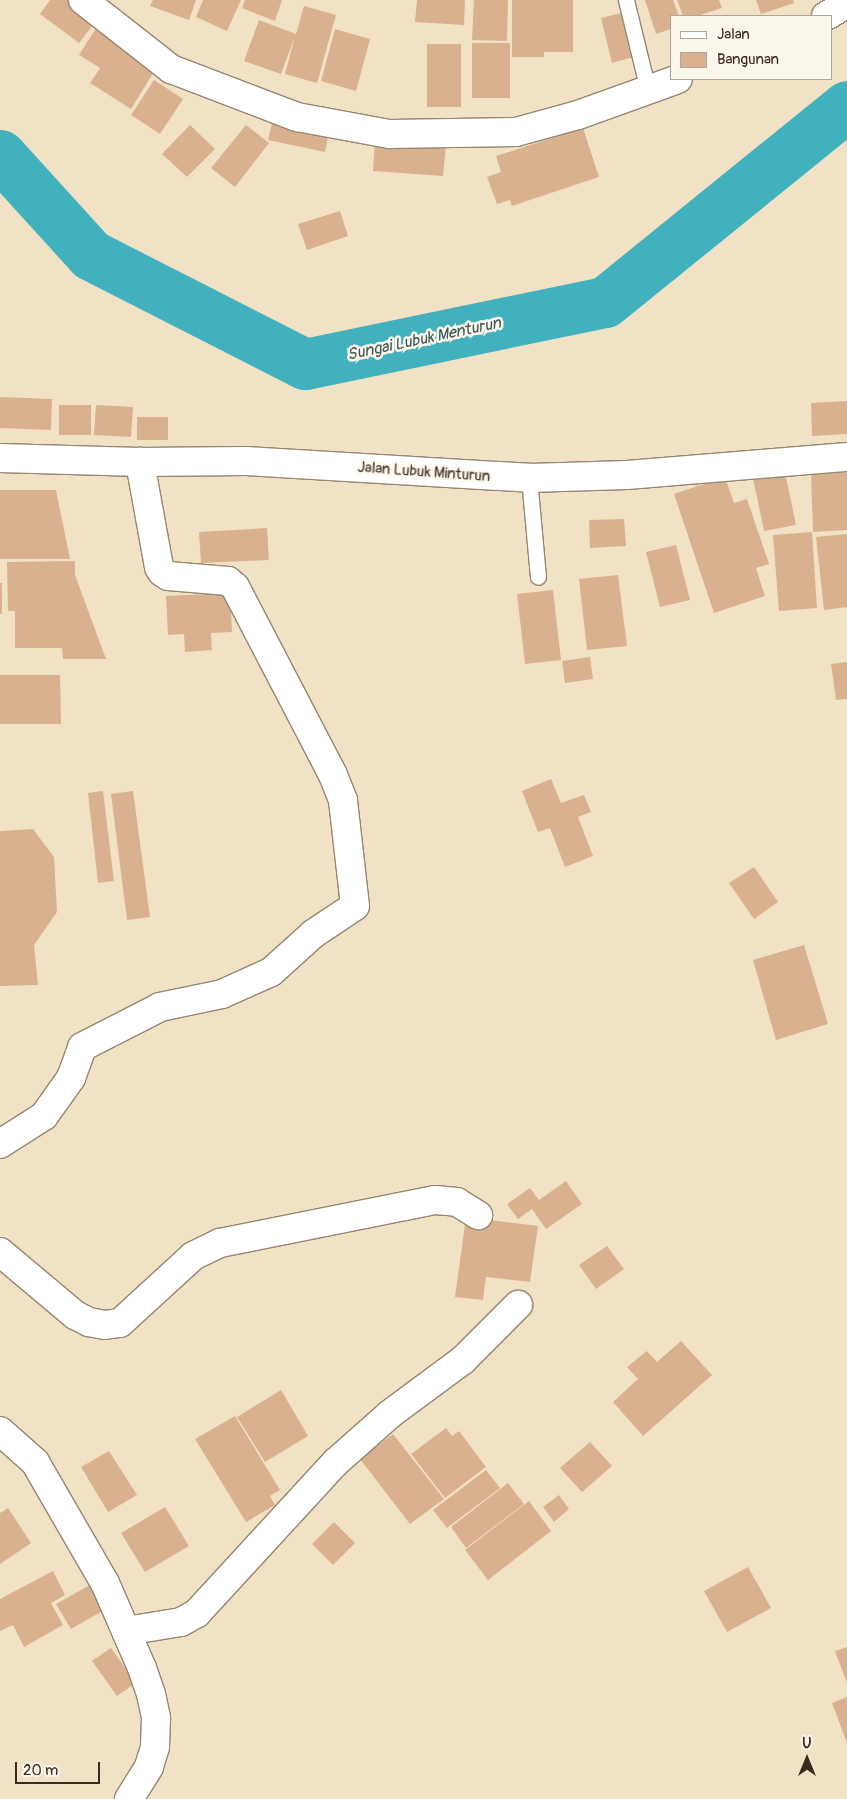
<!DOCTYPE html>
<html>
<head>
<meta charset="utf-8">
<style>
	body { margin:0 }
	#map { position:relative; width:847px; height:1799px; overflow:hidden; background:#f2e2c5; font-family:Pangolin,sans-serif }
	div>[style] { position:absolute }
	[style*='--x'] { left:calc(var(--x)*1px); top:calc(var(--y)*1px); width:calc(var(--w)*1px); rotate:calc(var(--a)*1deg) }
	.river>* { height:51px; margin:-25.5px; padding:0 25.5px; transform-origin:25.5px; border-radius:25.5px; background:#42b1be }
	.building>* { inset:0; background:#dab18f }
	.roads { filter:drop-shadow(1px 0 #968672) drop-shadow(-1px 0 #968672) drop-shadow(0 1px #968672) drop-shadow(0 -1px #968672) }
	.service>* { height:15px; margin:-7.5px; padding:0 7.5px; transform-origin:7.5px; border-radius:7.5px; background:#fff }
	.minor>* { height:28px; margin:-14px; padding:0 14px; transform-origin:14px; border-radius:14px; background:#fff }
	.tertiary>* { height:28px; margin:-14px; padding:0 14px; transform-origin:14px; border-radius:14px; background:#fff }
	span { translate:-50% -50%; white-space:nowrap; text-align:center; line-height:1.15; -webkit-text-stroke:5px #fbf7ec; paint-order:stroke }
	.street-label { font-size:15px; color:#3b2a1e }
	.water-label { font-size:16px; color:#3d5956; font-style:italic }
	.legend { position:absolute; left:670px; top:15px; width:162px; height:65px; box-sizing:border-box; background:#fbf7ec; border:1px solid #aea59a; margin:0; padding:6px 9px; list-style:none; font-size:15px; color:#3b2a1e }
	.legend li { display:flex; align-items:center; gap:10px; height:25px }
	.legend b { width:25px; border:1px solid #aea59a }
	.north { position:absolute; left:782px; top:1734px; width:50px; height:50px; -webkit-text-stroke:4px #fbf7ec; paint-order:stroke; rotate:0deg; font-size:14px; font-weight:700; line-height:20px; text-align:center; color:#3b2a1e }
	.north::after { content:''; display:block; margin:auto; width:18px; height:22px; background:#3b2a1e; clip-path:polygon(50% 0,100% 100%,50% 72%,0 100%) }
	.scale { position:absolute; left:15px; top:1762px; width:85px; height:22px; box-sizing:border-box; border:2px solid #3b2a1e; border-top:0; padding-left:6px; font-size:15px; line-height:18px; white-space:nowrap; color:#3b2a1e; -webkit-text-stroke:4px #fbf7ec; paint-order:stroke }
</style>
</head>
<body>
<div id="map">
	<div class="river">
		<i style="--x:0;--y:155;--w:135;--a:47.7"></i>
		<i style="--x:91;--y:255;--w:240;--a:27"></i>
		<i style="--x:305;--y:364;--w:306;--a:-11.7"></i>
		<i style="--x:605;--y:302;--w:311;--a:-39"></i>
	</div>
	<div class="building">
		<i style="clip-path:polygon(50px 0,68px 0,96px 21px,79px 43px,40px 14px)"></i>
		<i style="clip-path:polygon(153px 0,196px 0,189px 20px,150px 6px)"></i>
		<i style="clip-path:polygon(203px 0,241px 0,227px 31px,196px 17px)"></i>
		<i style="clip-path:polygon(245px 0,282px 0,275px 21px,242px 8px)"></i>
		<i style="clip-path:polygon(417px 0,465px 0,464px 25px,415px 22px)"></i>
		<i style="clip-path:polygon(474px 0,508px 0,507px 41px,472px 40px)"></i>
		<i style="clip-path:polygon(512px 0,573px 0,573px 52px,544px 52px,544px 57px,512px 57px)"></i>
		<i style="clip-path:polygon(645px 0,673px 0,679px 16px,671px 16px,671px 29px,656px 34px)"></i>
		<i style="clip-path:polygon(677px 0,719px 0,722px 8px,697px 16px,683px 16px)"></i>
		<i style="clip-path:polygon(756px 0,793px 0,794px 3px,761px 14px)"></i>
		<i style="clip-path:polygon(304px 6px,336px 15px,317px 83px,285px 74px,295px 36px,281px 74px,244px 61px,259px 20px,296px 34px)"></i>
		<i style="clip-path:polygon(621px 13px,633px 57px,612px 63px,601px 18px)"></i>
		<i style="clip-path:polygon(100px 22px,132px 43px,126px 52px,155px 70px,131px 109px,90px 83px,100px 68px,79px 55px)"></i>
		<i style="clip-path:polygon(335px 29px,370px 39px,356px 91px,321px 81px)"></i>
		<i style="clip-path:polygon(472px 43px,510px 43px,510px 98px,472px 98px)"></i>
		<i style="clip-path:polygon(427px 44px,461px 44px,461px 107px,427px 107px)"></i>
		<i style="clip-path:polygon(154px 80px,183px 99px,160px 134px,131px 115px)"></i>
		<i style="clip-path:polygon(273px 119px,329px 132px,325px 152px,268px 140px)"></i>
		<i style="clip-path:polygon(190px 125px,215px 149px,187px 177px,162px 154px)"></i>
		<i style="clip-path:polygon(246px 125px,269px 143px,235px 187px,211px 168px)"></i>
		<i style="clip-path:polygon(583px 128px,599px 177px,512px 206px,510px 200px,497px 204px,487px 177px,501px 172px,496px 156px)"></i>
		<i style="clip-path:polygon(375px 139px,446px 145px,443px 176px,373px 171px)"></i>
		<i style="clip-path:polygon(340px 211px,348px 236px,307px 250px,298px 224px)"></i>
		<i style="clip-path:polygon(0 397px,52px 399px,51px 430px,0 428px)"></i>
		<i style="clip-path:polygon(847px 401px,847px 434px,812px 436px,811px 403px)"></i>
		<i style="clip-path:polygon(59px 405px,91px 405px,91px 435px,59px 435px)"></i>
		<i style="clip-path:polygon(96px 405px,133px 407px,131px 437px,94px 435px)"></i>
		<i style="clip-path:polygon(137px 417px,168px 417px,168px 440px,137px 440px)"></i>
		<i style="clip-path:polygon(785px 472px,796px 525px,764px 531px,753px 478px)"></i>
		<i style="clip-path:polygon(847px 472px,847px 530px,813px 532px,811px 474px)"></i>
		<i style="clip-path:polygon(725px 477px,734px 503px,747px 499px,769px 564px,756px 568px,765px 596px,714px 613px,674px 494px)"></i>
		<i style="clip-path:polygon(0 490px,56px 490px,70px 559px,0 559px)"></i>
		<i style="clip-path:polygon(624px 519px,626px 546px,590px 548px,589px 520px)"></i>
		<i style="clip-path:polygon(267px 528px,269px 560px,201px 563px,199px 532px)"></i>
		<i style="clip-path:polygon(812px 532px,817px 608px,779px 611px,773px 535px)"></i>
		<i style="clip-path:polygon(847px 534px,847px 607px,824px 610px,816px 537px)"></i>
		<i style="clip-path:polygon(676px 545px,690px 600px,660px 607px,646px 552px)"></i>
		<i style="clip-path:polygon(75px 561px,75px 575px,106px 659px,63px 659px,62px 648px,15px 648px,15px 611px,8px 611px,7px 562px)"></i>
		<i style="clip-path:polygon(618px 575px,627px 646px,587px 650px,579px 579px)"></i>
		<i style="clip-path:polygon(0 583px,2px 583px,2px 614px,0 614px)"></i>
		<i style="clip-path:polygon(553px 590px,561px 660px,525px 664px,517px 594px)"></i>
		<i style="clip-path:polygon(230px 593px,232px 632px,211px 633px,212px 650px,185px 652px,184px 634px,168px 635px,166px 596px)"></i>
		<i style="clip-path:polygon(590px 657px,593px 679px,565px 683px,562px 661px)"></i>
		<i style="clip-path:polygon(847px 662px,847px 699px,836px 700px,831px 664px)"></i>
		<i style="clip-path:polygon(0 675px,60px 675px,61px 724px,0 724px)"></i>
		<i style="clip-path:polygon(551px 779px,561px 803px,584px 795px,591px 812px,578px 817px,593px 856px,565px 867px,550px 828px,538px 832px,522px 791px)"></i>
		<i style="clip-path:polygon(103px 791px,114px 881px,98px 883px,88px 793px)"></i>
		<i style="clip-path:polygon(133px 791px,150px 917px,127px 920px,111px 794px)"></i>
		<i style="clip-path:polygon(33px 829px,54px 857px,57px 912px,34px 945px,38px 985px,0 986px,0 831px)"></i>
		<i style="clip-path:polygon(754px 867px,778px 902px,754px 919px,729px 883px)"></i>
		<i style="clip-path:polygon(804px 945px,828px 1024px,776px 1040px,753px 960px)"></i>
		<i style="clip-path:polygon(566px 1181px,582px 1204px,546px 1229px,532px 1209px,518px 1219px,507px 1204px,530px 1188px,539px 1200px)"></i>
		<i style="clip-path:polygon(466px 1217px,538px 1226px,530px 1282px,486px 1277px,483px 1300px,455px 1297px)"></i>
		<i style="clip-path:polygon(607px 1246px,624px 1269px,596px 1289px,579px 1265px)"></i>
		<i style="clip-path:polygon(681px 1341px,712px 1375px,643px 1436px,613px 1402px,638px 1379px,627px 1367px,647px 1351px,657px 1362px)"></i>
		<i style="clip-path:polygon(281px 1390px,308px 1436px,265px 1462px,237px 1417px)"></i>
		<i style="clip-path:polygon(235px 1416px,280px 1490px,270px 1496px,275px 1505px,246px 1522px,195px 1439px)"></i>
		<i style="clip-path:polygon(446px 1428px,452px 1436px,459px 1431px,486px 1467px,445px 1498px,411px 1454px)"></i>
		<i style="clip-path:polygon(393px 1434px,444px 1499px,410px 1524px,360px 1459px)"></i>
		<i style="clip-path:polygon(590px 1442px,612px 1466px,582px 1492px,560px 1468px)"></i>
		<i style="clip-path:polygon(109px 1451px,137px 1495px,108px 1512px,81px 1467px)"></i>
		<i style="clip-path:polygon(486px 1470px,500px 1488px,447px 1528px,433px 1510px)"></i>
		<i style="clip-path:polygon(508px 1483px,524px 1504px,466px 1548px,451px 1527px)"></i>
		<i style="clip-path:polygon(559px 1495px,569px 1509px,554px 1522px,543px 1507px)"></i>
		<i style="clip-path:polygon(529px 1501px,551px 1531px,488px 1580px,465px 1550px)"></i>
		<i style="clip-path:polygon(165px 1507px,189px 1546px,145px 1572px,121px 1533px)"></i>
		<i style="clip-path:polygon(8px 1508px,31px 1543px,0 1564px,0 1513px)"></i>
		<i style="clip-path:polygon(334px 1522px,355px 1543px,333px 1565px,312px 1544px)"></i>
		<i style="clip-path:polygon(748px 1567px,771px 1608px,727px 1632px,704px 1591px)"></i>
		<i style="clip-path:polygon(53px 1571px,65px 1595px,51px 1603px,63px 1625px,24px 1647px,13px 1625px,0 1631px,0 1599px)"></i>
		<i style="clip-path:polygon(97px 1581px,111px 1606px,71px 1629px,56px 1604px)"></i>
		<i style="clip-path:polygon(847px 1647px,847px 1683px,835px 1651px)"></i>
		<i style="clip-path:polygon(111px 1648px,136px 1683px,117px 1696px,92px 1661px)"></i>
		<i style="clip-path:polygon(847px 1697px,847px 1743px,832px 1703px)"></i>
	</div>
	<div class="roads">
		<div class="service">
			<i style="--x:626;--y:0;--w:93;--a:76.3"></i>
			<i style="--x:529;--y:478;--w:99;--a:84.8"></i>
		</div>
		<div class="minor">
			<i style="--x:83;--y:0;--w:112;--a:38.1"></i>
			<i style="--x:171;--y:69;--w:135;--a:20.9"></i>
			<i style="--x:297;--y:117;--w:95;--a:10.4"></i>
			<i style="--x:390;--y:134;--w:126;--a:-0.9"></i>
			<i style="--x:516;--y:132;--w:64;--a:-15.3"></i>
			<i style="--x:578;--y:115;--w:106;--a:-19.8"></i>
			<i style="--x:826;--y:16;--w:24;--a:-30"></i>
			<i style="--x:0;--y:1144;--w:52;--a:-32.5"></i>
			<i style="--x:44;--y:1116;--w:47;--a:-54.6"></i>
			<i style="--x:71;--y:1078;--w:33;--a:-70"></i>
			<i style="--x:82;--y:1047;--w:88;--a:-27.1"></i>
			<i style="--x:160;--y:1007;--w:63;--a:-11.8"></i>
			<i style="--x:222;--y:994;--w:54;--a:-24.2"></i>
			<i style="--x:271;--y:972;--w:57;--a:-42.1"></i>
			<i style="--x:313;--y:934;--w:50;--a:-33.7"></i>
			<i style="--x:355;--y:906;--w:107;--a:-96.5"></i>
			<i style="--x:343;--y:800;--w:29;--a:-112"></i>
			<i style="--x:332;--y:773;--w:210;--a:-117.5"></i>
			<i style="--x:235;--y:587;--w:9;--a:-139"></i>
			<i style="--x:228;--y:581;--w:60;--a:-175.2"></i>
			<i style="--x:168;--y:576;--w:7;--a:-146"></i>
			<i style="--x:162;--y:572;--w:6;--a:-121"></i>
			<i style="--x:159;--y:567;--w:107;--a:-100.3"></i>
			<i style="--x:0;--y:1252;--w:98;--a:40"></i>
			<i style="--x:75;--y:1315;--w:16;--a:27"></i>
			<i style="--x:89;--y:1322;--w:16;--a:11"></i>
			<i style="--x:105;--y:1325;--w:15;--a:-8"></i>
			<i style="--x:120;--y:1323;--w:99;--a:-42.5"></i>
			<i style="--x:193;--y:1256;--w:30;--a:-26"></i>
			<i style="--x:220;--y:1243;--w:219;--a:-11.3"></i>
			<i style="--x:435;--y:1200;--w:22;--a:5"></i>
			<i style="--x:457;--y:1202;--w:25;--a:32"></i>
			<i style="--x:0;--y:1431;--w:47;--a:41.5"></i>
			<i style="--x:35;--y:1462;--w:140;--a:60"></i>
			<i style="--x:105;--y:1583;--w:93;--a:66.5"></i>
			<i style="--x:142;--y:1668;--w:28;--a:71"></i>
			<i style="--x:151;--y:1694;--w:25;--a:78"></i>
			<i style="--x:156;--y:1718;--w:29;--a:92"></i>
			<i style="--x:155;--y:1747;--w:21;--a:107"></i>
			<i style="--x:149;--y:1767;--w:38;--a:122"></i>
			<i style="--x:126;--y:1631;--w:56;--a:-9.3"></i>
			<i style="--x:181;--y:1622;--w:18;--a:-29"></i>
			<i style="--x:197;--y:1613;--w:205;--a:-47.4"></i>
			<i style="--x:336;--y:1462;--w:72;--a:-41.6"></i>
			<i style="--x:390;--y:1414;--w:91;--a:-36.5"></i>
			<i style="--x:463;--y:1360;--w:78;--a:-45"></i>
		</div>
		<div class="tertiary">
			<i style="--x:0;--y:458;--w:140;--a:1.6"></i>
			<i style="--x:140;--y:462;--w:106;--a:-0.5"></i>
			<i style="--x:246;--y:461;--w:284;--a:3.4"></i>
			<i style="--x:529;--y:478;--w:98;--a:-1.8"></i>
			<i style="--x:627;--y:475;--w:221;--a:-4.7"></i>
		</div>
	</div>
	<div class="street-label">
		<span style="left:424px;top:472px;rotate:4deg">Jalan Lubuk Minturun</span>
	</div>
	<div class="water-label">
		<span style="left:424px;top:339px;rotate:-12deg">Sungai Lubuk Menturun</span>
	</div>
	<ul class="legend">
	<li><b style="height:6px;background:#fff"></b>Jalan</li>
	<li><b style="height:14px;background:#dab18f"></b>Bangunan</li>
	</ul>
	<div class="north">U</div>
	<div class="scale">20 m</div>
</div>
</body>
</html>
